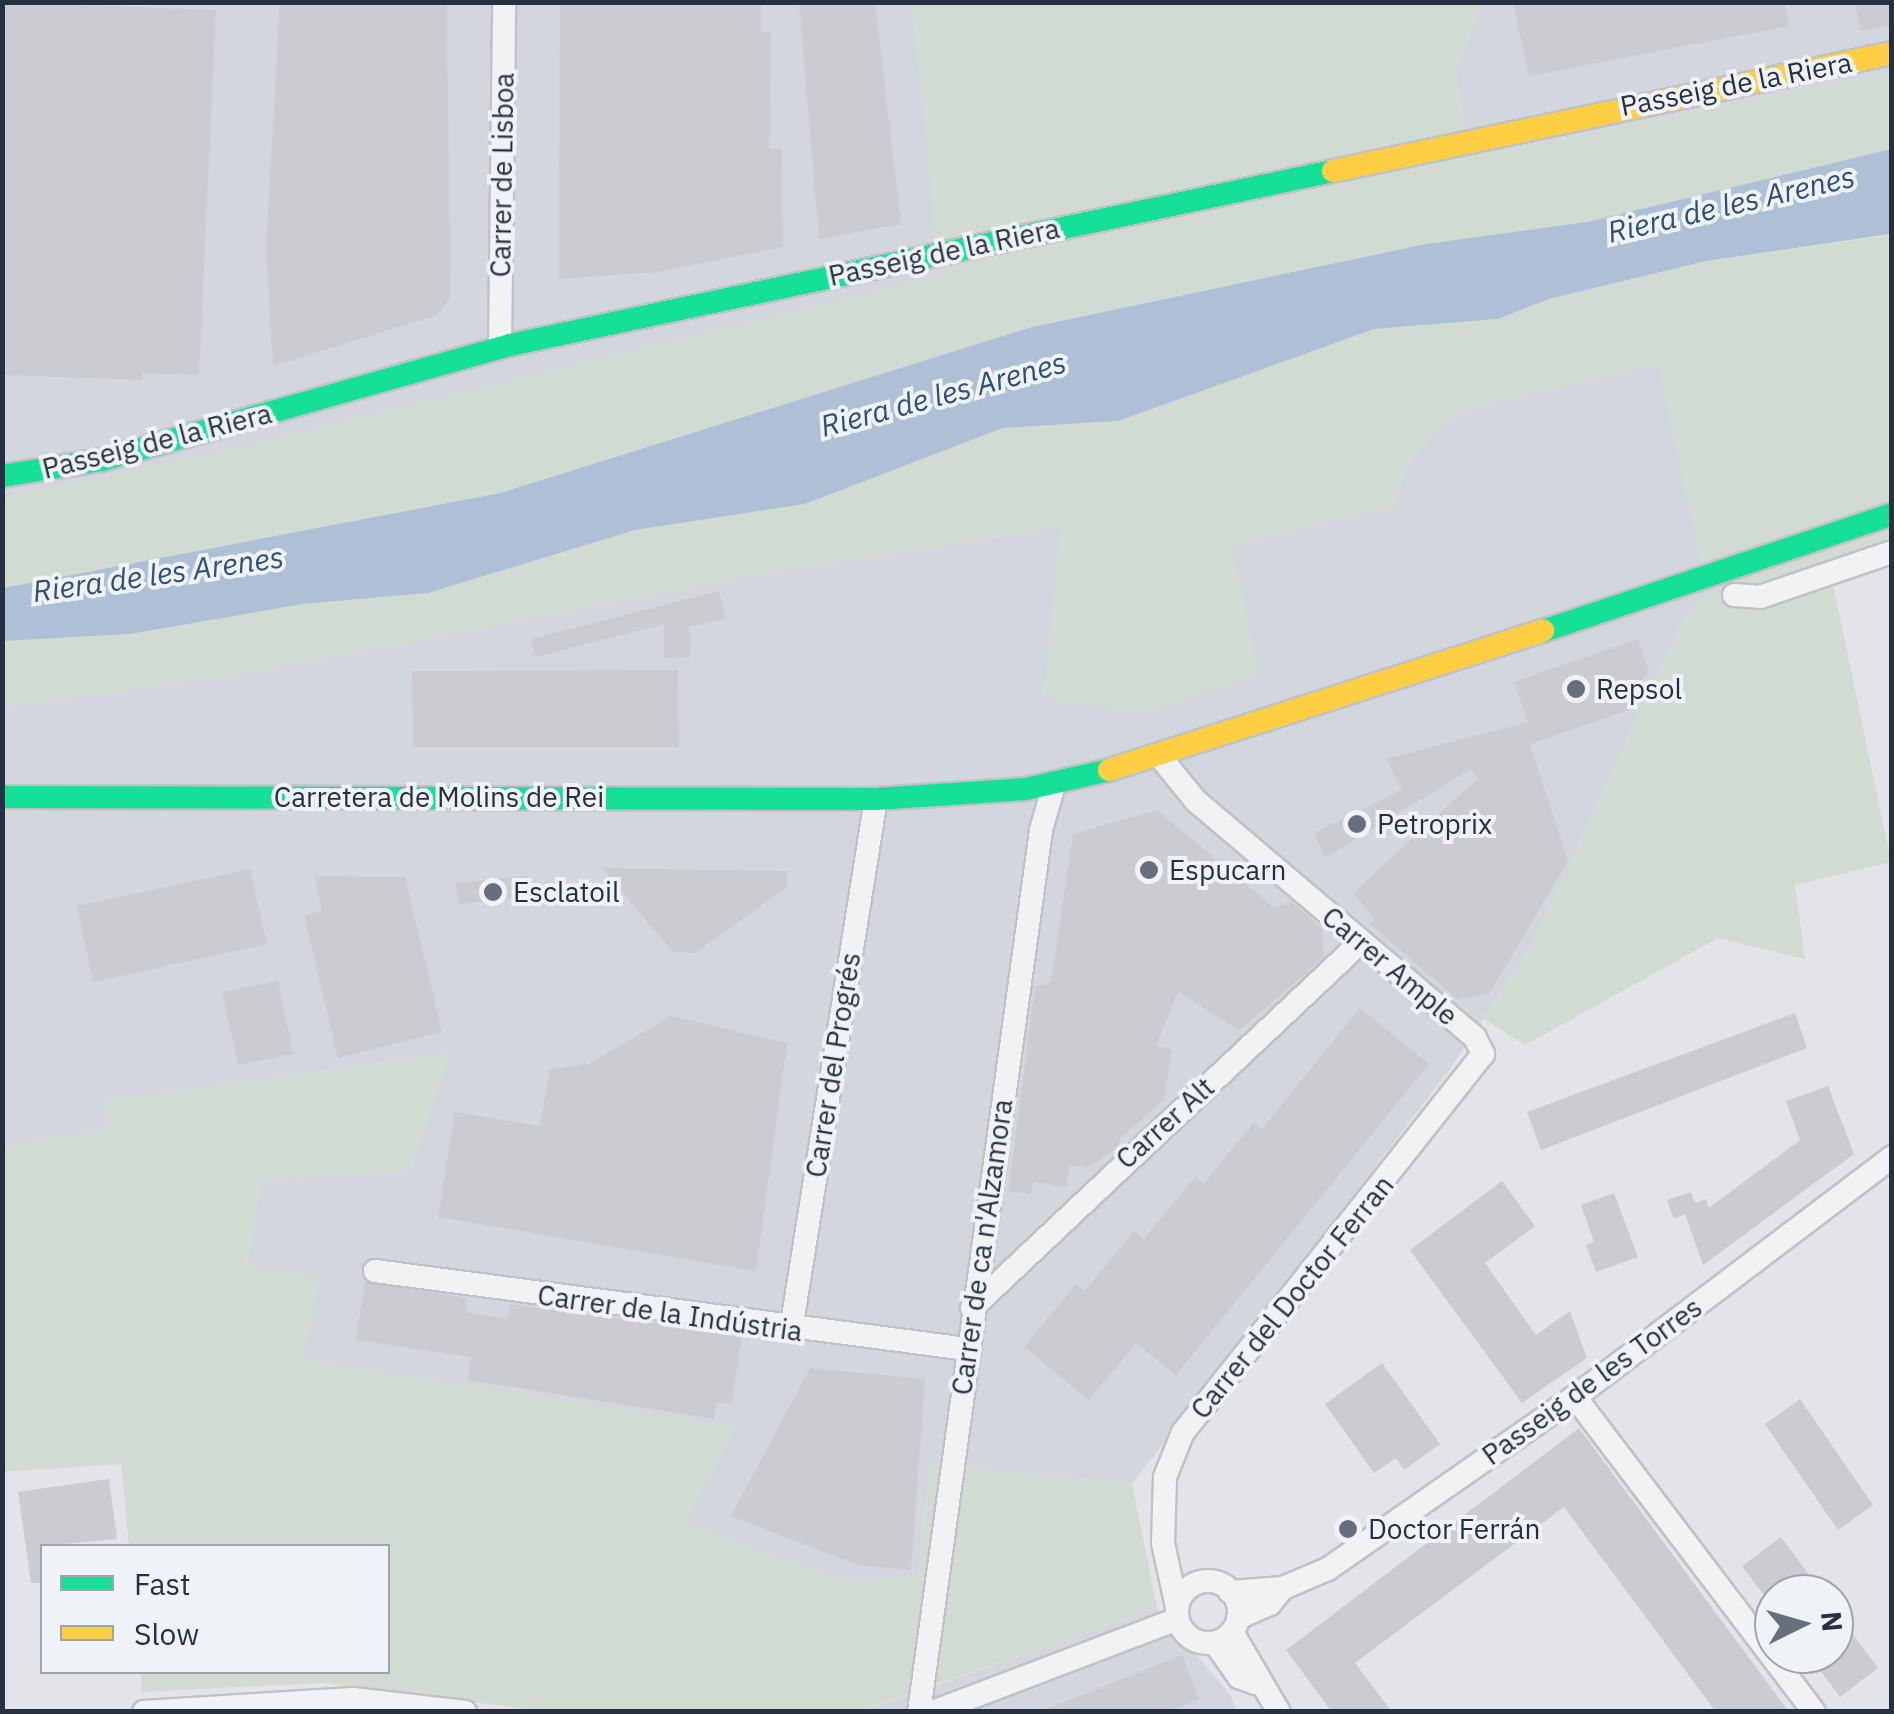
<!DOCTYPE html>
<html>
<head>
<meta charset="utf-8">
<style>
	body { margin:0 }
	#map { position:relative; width:1894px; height:1714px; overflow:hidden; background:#e2e4e7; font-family:"IBM Plex Sans",sans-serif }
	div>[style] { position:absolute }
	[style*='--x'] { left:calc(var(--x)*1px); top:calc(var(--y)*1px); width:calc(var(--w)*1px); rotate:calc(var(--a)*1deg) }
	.built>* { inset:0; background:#d2d7de }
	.green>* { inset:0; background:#d2dbd1 }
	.water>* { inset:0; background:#aec0d5 }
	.building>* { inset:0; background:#cacccf }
	.roads { filter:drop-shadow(2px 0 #c0c2c5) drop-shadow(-2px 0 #c0c2c5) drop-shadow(0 2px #c0c2c5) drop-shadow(0 -2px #c0c2c5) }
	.street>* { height:22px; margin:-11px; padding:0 11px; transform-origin:11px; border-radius:11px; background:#f1f2f4 }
	.street>.ring { margin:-11px; padding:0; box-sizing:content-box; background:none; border:22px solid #f1f2f4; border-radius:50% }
	.fast>* { height:22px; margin:-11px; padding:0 11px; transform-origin:11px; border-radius:11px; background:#16e098 }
	.slow>* { height:22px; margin:-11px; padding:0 11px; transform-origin:11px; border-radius:11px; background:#ffcf43 }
	.dots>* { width:28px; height:28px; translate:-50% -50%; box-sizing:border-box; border:5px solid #eff2f7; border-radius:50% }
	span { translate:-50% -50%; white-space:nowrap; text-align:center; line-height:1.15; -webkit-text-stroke:8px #eff2f7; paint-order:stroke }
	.street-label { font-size:28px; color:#263042 }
	.poi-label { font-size:28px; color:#263042 }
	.left { translate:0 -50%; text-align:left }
	.water-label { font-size:30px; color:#2d4f7a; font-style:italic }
	.frame { position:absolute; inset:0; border:5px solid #263042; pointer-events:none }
	.legend { position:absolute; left:40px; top:1544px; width:350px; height:130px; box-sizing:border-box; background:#eff2f7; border:2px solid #9fa4af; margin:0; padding:12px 18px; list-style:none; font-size:30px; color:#263042 }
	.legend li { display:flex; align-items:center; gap:20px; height:50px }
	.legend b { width:50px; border:2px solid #9fa4af }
	.north { position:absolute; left:1754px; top:1574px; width:100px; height:100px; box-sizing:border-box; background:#eff2f7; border:2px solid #9fa4af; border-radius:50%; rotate:85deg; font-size:28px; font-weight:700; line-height:40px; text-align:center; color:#263042 }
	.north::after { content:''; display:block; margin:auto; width:35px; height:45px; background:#686f7c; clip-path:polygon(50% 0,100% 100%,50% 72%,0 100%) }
</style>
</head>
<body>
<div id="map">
	<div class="built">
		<i style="clip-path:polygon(3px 3px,913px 3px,941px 276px,225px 452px,3px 497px)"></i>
		<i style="clip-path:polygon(1483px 3px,1891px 3px,1891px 73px,1467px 157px,1455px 67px)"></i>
		<i style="clip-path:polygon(1659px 363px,1708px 590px,1682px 623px,1532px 947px,1450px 1069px,1132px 1484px,930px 1465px,918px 1577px,844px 1582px,684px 1523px,735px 1427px,303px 1361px,246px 1267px,261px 1180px,410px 1170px,449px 1054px,103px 1102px,107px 1130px,3px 1147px,3px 707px,236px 675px,747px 576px,1062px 526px,1044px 697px,1231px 545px,1394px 506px,1407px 464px,1443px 422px,1478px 405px)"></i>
		<i style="clip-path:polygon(1157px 1608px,1231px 1696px,1236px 1711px,859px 1712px)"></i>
	</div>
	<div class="green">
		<i style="clip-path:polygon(913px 3px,1483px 3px,1455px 67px,1467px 157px,1891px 73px,1891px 149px,1587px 222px,1426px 244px,1032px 327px,500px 493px,3px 588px,3px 497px,225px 452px,940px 276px)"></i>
		<i style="clip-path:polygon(1891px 235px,1891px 538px,1828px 560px,1891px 862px,1795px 885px,1805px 959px,1718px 938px,1525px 1045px,1484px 1019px,1532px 947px,1682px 623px,1707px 590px,1658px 363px,1478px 405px,1443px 422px,1407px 464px,1394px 506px,1231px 545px,1259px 674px,1141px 713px,1044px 698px,1061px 526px,747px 576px,236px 675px,3px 707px,3px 641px,130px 634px,303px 604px,428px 593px,635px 530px,805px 504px,1003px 428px,1117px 421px,1374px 329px,1498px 319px,1549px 299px,1706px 261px)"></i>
		<i style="clip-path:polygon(450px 1054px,410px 1170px,261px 1180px,246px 1266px,320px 1278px,303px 1361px,736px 1427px,685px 1523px,844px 1582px,918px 1577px,930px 1465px,1132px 1484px,1157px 1608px,859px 1711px,552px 1712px,323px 1683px,142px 1692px,140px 1672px,388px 1672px,388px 1546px,129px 1546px,121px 1464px,3px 1472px,3px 1147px,107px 1130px,102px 1102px)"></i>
	</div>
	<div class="water">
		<i style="clip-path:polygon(1891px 149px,1891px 234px,1706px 261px,1549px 299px,1498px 319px,1374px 329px,1118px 421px,1003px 428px,805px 504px,635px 530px,428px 593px,303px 604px,130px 634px,3px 641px,3px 588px,500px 493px,1032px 327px,1426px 244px,1587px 222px)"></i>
	</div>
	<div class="building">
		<i style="clip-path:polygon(2px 2px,216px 10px,199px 375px,142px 373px,143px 380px,2px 375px)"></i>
		<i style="clip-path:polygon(280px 2px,447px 2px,450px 298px,437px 315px,273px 366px,266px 248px)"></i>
		<i style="clip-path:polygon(560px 2px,761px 2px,761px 32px,771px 32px,769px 149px,782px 149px,783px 247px,657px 272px,559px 279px)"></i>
		<i style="clip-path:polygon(799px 2px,875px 2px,901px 224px,819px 239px)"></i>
		<i style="clip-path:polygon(1513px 2px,1784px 2px,1789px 26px,1529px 76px)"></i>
		<i style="clip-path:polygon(1855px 2px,1892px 2px,1892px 25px,1861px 31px)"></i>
		<i style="clip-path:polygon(719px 591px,726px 618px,689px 627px,690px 657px,664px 658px,664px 624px,536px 657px,531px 639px)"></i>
		<i style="clip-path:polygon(1638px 639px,1649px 672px,1637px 685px,1637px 707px,1530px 744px,1568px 861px,1489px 994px,1457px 999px,1370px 924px,1375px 919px,1353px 893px,1478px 778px,1471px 769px,1325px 858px,1314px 833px,1402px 790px,1386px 759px,1528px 722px,1514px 682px)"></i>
		<i style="clip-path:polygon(678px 670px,679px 747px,413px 747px,412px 671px)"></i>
		<i style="clip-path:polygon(1157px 810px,1274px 908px,1291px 902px,1322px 928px,1324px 957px,1239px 1031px,1178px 991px,1156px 1046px,1172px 1049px,1164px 1100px,1120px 1138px,1118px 1148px,1089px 1167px,1070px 1165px,1066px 1187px,1033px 1182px,1031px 1194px,1008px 1191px,1035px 987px,1051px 982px,1073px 834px)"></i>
		<i style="clip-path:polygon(602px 868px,787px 871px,787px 887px,695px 953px,673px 952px)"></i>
		<i style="clip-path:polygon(250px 869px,267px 944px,93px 982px,77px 906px)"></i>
		<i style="clip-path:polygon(315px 876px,405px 877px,442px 1032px,338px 1058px,304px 916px,322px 911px)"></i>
		<i style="clip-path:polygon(526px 876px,528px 897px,458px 904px,456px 883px)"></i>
		<i style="clip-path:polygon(278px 981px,293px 1054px,238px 1065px,222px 992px)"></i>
		<i style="clip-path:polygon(1360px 1008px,1429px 1064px,1176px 1375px,1136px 1343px,1089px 1400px,1024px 1347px,1076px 1284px,1085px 1291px,1134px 1231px,1144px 1239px,1195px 1177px,1203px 1184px,1254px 1123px,1262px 1129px)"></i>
		<i style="clip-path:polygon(1795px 1013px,1807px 1048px,1541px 1150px,1527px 1112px)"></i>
		<i style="clip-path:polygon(671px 1016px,787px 1043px,756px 1271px,438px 1217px,455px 1112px,540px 1126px,550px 1069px,589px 1064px)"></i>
		<i style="clip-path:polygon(1828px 1086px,1854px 1154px,1703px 1265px,1685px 1214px,1674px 1219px,1667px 1200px,1691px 1192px,1695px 1203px,1706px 1199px,1709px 1208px,1800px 1140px,1786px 1101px)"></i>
		<i style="clip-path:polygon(1502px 1181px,1535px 1226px,1485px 1263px,1536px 1335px,1570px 1311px,1587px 1358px,1522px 1403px,1410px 1250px)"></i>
		<i style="clip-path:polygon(1614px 1193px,1638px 1257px,1596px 1272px,1586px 1245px,1594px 1242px,1581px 1205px)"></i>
		<i style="clip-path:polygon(365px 1282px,467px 1298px,465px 1312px,508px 1319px,510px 1304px,742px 1334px,732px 1404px,717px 1402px,714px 1419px,468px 1380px,471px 1357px,356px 1340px)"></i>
		<i style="clip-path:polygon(1382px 1363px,1440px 1444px,1404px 1470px,1396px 1458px,1374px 1473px,1325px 1404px)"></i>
		<i style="clip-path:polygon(810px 1368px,925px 1379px,911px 1570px,858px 1565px,731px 1516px)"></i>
		<i style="clip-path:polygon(1800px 1399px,1873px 1505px,1838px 1530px,1765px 1424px)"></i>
		<i style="clip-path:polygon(1579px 1428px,1789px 1712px,1716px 1712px,1564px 1507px,1355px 1663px,1392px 1712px,1332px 1712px,1286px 1650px)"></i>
		<i style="clip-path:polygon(109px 1479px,117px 1539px,42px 1546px,42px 1583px,31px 1583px,18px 1492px)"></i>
		<i style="clip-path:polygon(1781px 1537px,1823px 1594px,1763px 1594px,1742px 1566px)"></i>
		<i style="clip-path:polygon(1834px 1609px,1878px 1668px,1840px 1697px,1808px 1654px,1834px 1654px)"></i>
		<i style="clip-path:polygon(1182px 1655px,1199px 1699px,1166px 1712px,1040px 1712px)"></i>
	</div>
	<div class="roads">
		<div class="street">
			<i style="--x:500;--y:347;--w:345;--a:-89.3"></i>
			<i style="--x:1734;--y:595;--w:26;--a:4"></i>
			<i style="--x:1760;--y:597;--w:139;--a:-18.8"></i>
			<i style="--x:1161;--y:758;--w:55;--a:50.9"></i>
			<i style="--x:1196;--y:801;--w:366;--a:40.3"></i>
			<i style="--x:1475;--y:1038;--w:18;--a:63"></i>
			<i style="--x:1483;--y:1054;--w:483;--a:128.4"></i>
			<i style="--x:1183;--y:1432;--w:48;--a:111.8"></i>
			<i style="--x:1165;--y:1477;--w:66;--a:91.7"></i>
			<i style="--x:1163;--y:1543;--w:66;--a:77.7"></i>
			<i style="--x:375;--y:1271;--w:597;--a:7.51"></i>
			<i style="--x:972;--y:1308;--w:534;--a:-43.26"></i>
			<i style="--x:791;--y:1330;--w:538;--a:-80.91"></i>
			<i style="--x:1575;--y:1397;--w:395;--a:52.8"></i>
			<i class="ring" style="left:1177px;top:1581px;width:40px;height:40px"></i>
			<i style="--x:1230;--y:1592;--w:53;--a:-4.3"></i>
			<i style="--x:1238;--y:1618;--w:35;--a:-24"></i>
			<i style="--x:1270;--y:1604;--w:21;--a:-51"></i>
			<i style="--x:1283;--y:1588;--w:49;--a:-22.9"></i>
			<i style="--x:1328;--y:1569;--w:301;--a:-34.9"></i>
			<i style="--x:1575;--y:1397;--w:398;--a:-37.1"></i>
			<i style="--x:1232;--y:1632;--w:93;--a:59.6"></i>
			<i style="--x:1215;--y:1643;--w:42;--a:54.8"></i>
			<i style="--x:1239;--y:1677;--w:17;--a:21"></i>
			<i style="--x:144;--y:1712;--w:209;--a:-3.6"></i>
			<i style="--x:353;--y:1699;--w:113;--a:6.6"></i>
			<i style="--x:919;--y:1712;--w:890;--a:-82.12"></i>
			<i style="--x:1041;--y:830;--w:47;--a:-73.9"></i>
			<i style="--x:933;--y:1712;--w:262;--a:-20.8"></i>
		</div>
		<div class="fast">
			<i style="--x:2;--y:476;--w:100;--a:-9.2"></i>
			<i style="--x:101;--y:460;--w:425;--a:-15.7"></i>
			<i style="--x:510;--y:345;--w:841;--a:-11.94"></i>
			<i style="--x:1543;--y:631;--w:368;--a:-18.5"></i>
			<i style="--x:2;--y:797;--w:874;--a:0.13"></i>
			<i style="--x:876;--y:799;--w:149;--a:-3.8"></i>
			<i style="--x:1025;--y:789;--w:86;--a:-12.7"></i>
		</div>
		<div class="slow">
			<i style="--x:1333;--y:171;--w:571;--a:-11.92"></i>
			<i style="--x:1109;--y:770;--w:456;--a:-17.8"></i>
		</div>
	</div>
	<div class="dots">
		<i style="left:1576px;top:689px;background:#686f7c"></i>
		<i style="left:1357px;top:824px;background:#686f7c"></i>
		<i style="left:1149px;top:870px;background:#686f7c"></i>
		<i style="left:493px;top:892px;background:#686f7c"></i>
		<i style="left:1348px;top:1529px;background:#686f7c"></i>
	</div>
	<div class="street-label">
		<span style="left:1736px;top:84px;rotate:-11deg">Passeig de la Riera</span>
		<span style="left:502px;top:175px;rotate:-89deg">Carrer de Lisboa</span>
		<span style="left:944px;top:252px;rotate:-12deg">Passeig de la Riera</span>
		<span style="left:157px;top:441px;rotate:-14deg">Passeig de la Riera</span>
		<span style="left:439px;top:797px">Carretera de Molins de Rei</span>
		<span style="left:1390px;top:966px;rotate:40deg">Carrer Ample</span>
		<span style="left:833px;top:1065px;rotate:-81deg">Carrer del Progrés</span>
		<span style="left:1165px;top:1123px;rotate:-42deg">Carrer Alt</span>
		<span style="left:982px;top:1247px;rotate:-82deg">Carrer de ca n'Alzamora</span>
		<span style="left:1292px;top:1297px;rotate:-51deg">Carrer del Doctor Ferran</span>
		<span style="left:670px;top:1313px;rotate:8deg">Carrer de la Indústria</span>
		<span style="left:1592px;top:1381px;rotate:-36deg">Passeig de les Torres</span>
	</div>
	<div class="poi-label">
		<span class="left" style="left:1596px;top:689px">Repsol</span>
		<span class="left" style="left:1377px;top:824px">Petroprix</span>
		<span class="left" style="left:1169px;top:870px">Espucarn</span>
		<span class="left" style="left:513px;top:892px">Esclatoil</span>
		<span class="left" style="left:1368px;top:1529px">Doctor Ferrán</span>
	</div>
	<div class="water-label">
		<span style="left:1731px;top:204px;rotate:-13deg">Riera de les Arenes</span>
		<span style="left:943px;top:394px;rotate:-15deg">Riera de les Arenes</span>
		<span style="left:158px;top:574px;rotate:-8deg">Riera de les Arenes</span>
	</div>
	<div class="frame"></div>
	<ul class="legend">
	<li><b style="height:12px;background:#16e098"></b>Fast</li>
	<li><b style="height:12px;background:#ffcf43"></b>Slow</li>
	</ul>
	<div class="north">N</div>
</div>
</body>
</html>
